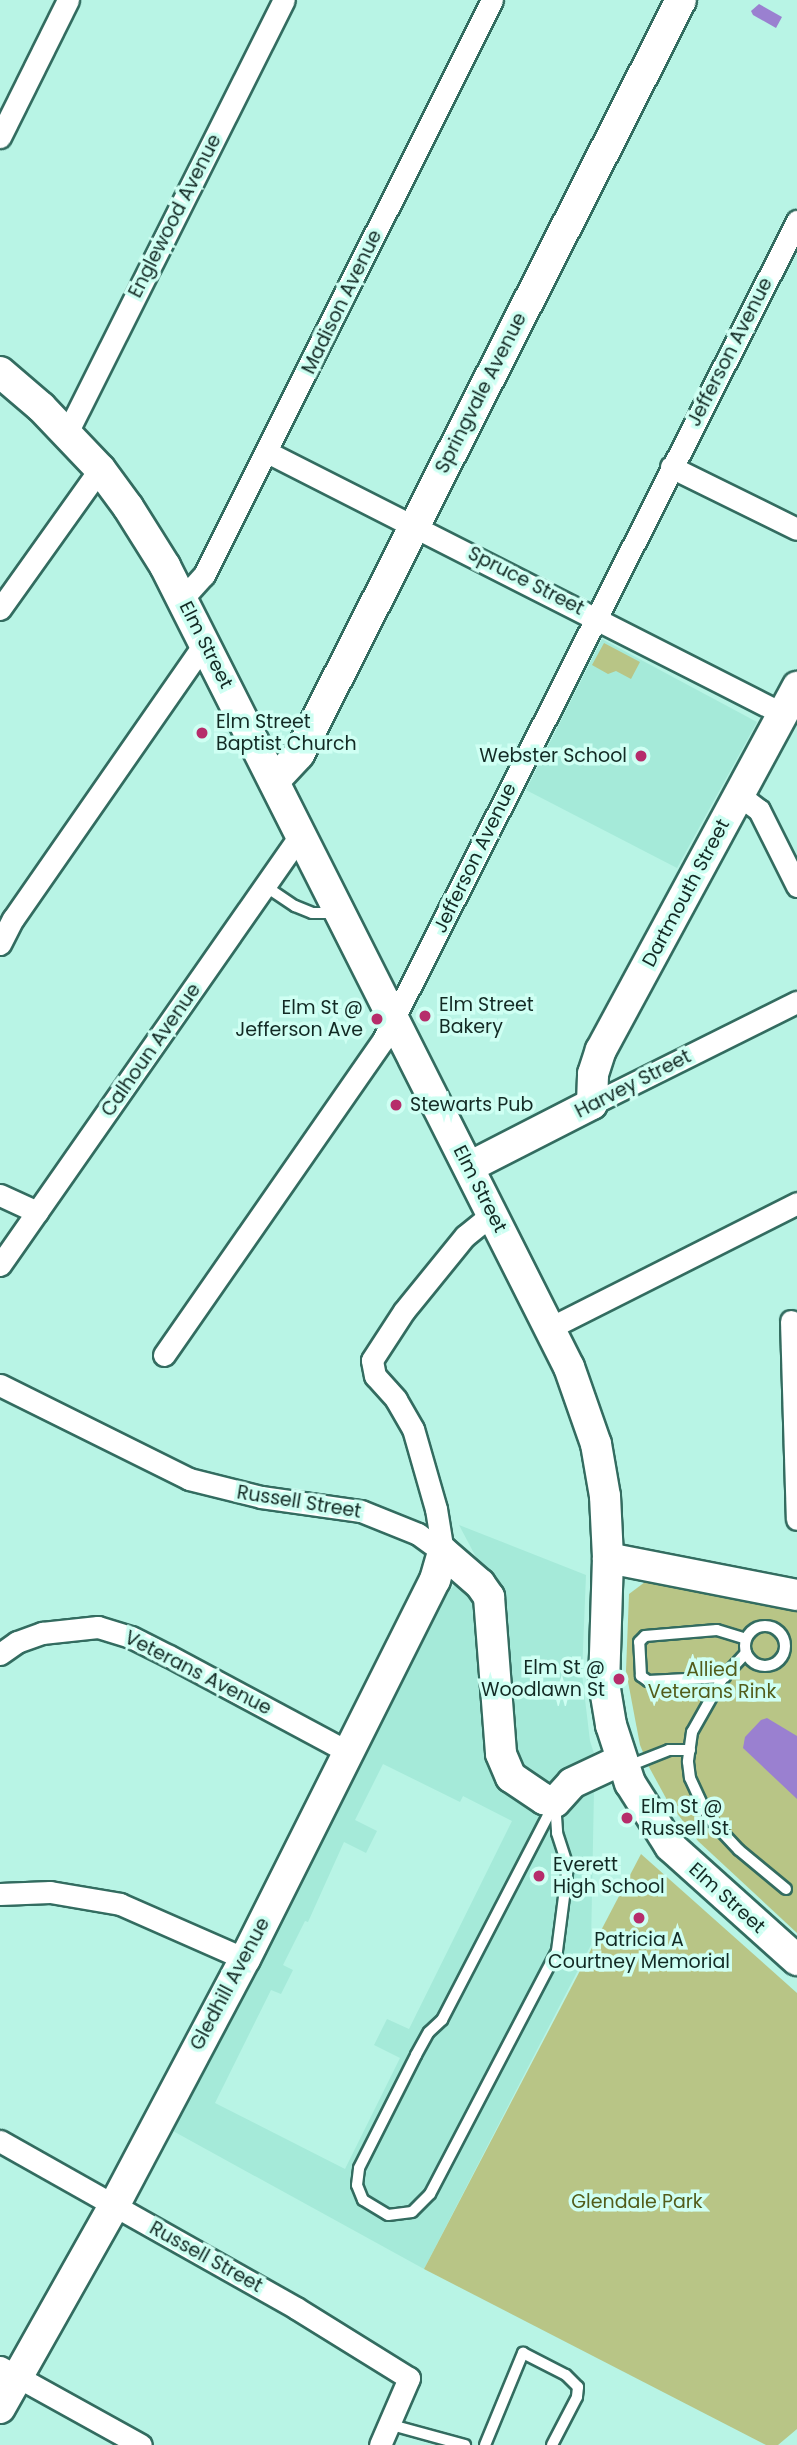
<!DOCTYPE html>
<html>
<head>
<meta charset="utf-8">
<style>
	body { margin:0 }
	#map { position:relative; width:797px; height:2445px; overflow:hidden; background:#b8f4e5; font-family:Poppins,sans-serif }
	div>[style] { position:absolute }
	[style*='--x'] { left:calc(var(--x)*1px); top:calc(var(--y)*1px); width:calc(var(--w)*1px); rotate:calc(var(--a)*1deg) }
	.built>* { inset:0; background:#a5ead9 }
	.green>* { inset:0; background:#b8c586 }
	.water>* { inset:0; background:#9a80d0 }
	.roads { filter:drop-shadow(2px 0 #336c60) drop-shadow(-2px 0 #336c60) drop-shadow(0 2px #336c60) drop-shadow(0 -2px #336c60) }
	.lane>* { height:10px; margin:-5px; padding:0 5px; transform-origin:5px; border-radius:5px; background:#fff }
	.lane>.ring { margin:-5px; padding:0; box-sizing:content-box; background:none; border:10px solid #fff; border-radius:50% }
	.street>* { height:21px; margin:-10.5px; padding:0 10.5px; transform-origin:10.5px; border-radius:10.5px; background:#fff }
	.secondary>* { height:30px; margin:-15px; padding:0 15px; transform-origin:15px; border-radius:15px; background:#fff }
	.dots>* { width:19px; height:19px; translate:-50% -50%; box-sizing:border-box; border:4px solid #cffff3; border-radius:50% }
	span { translate:-50% -50%; white-space:nowrap; text-align:center; line-height:1.15; -webkit-text-stroke:7px #cffff3; paint-order:stroke }
	.street-label { font-size:19px; color:#122a24 }
	.poi-label { font-size:19px; color:#122a24 }
	.left { translate:0 -50%; text-align:left }
	.right { translate:-100% -50%; text-align:right }
	.park-label { font-size:19px; color:#525c1a }
</style>
</head>
<body>
<div id="map">
	<div class="built">
		<i style="clip-path:polygon(602px 639px,757px 722px,677px 868px,526px 790px)"></i>
		<i style="clip-path:polygon(evenodd,459px 1525px,586px 1575px,582px 1674px,590px 1741px,605px 1787px,594px 1790px,591px 1945px,424px 2269px,173px 2131px,419px 1643px,446px 1595px,477px 1559px,459px 1525px,383px 1764px,460px 1802px,463px 1796px,512px 1821px,409px 2029px,387px 2019px,374px 2045px,400px 2058px,345px 2169px,215px 2103px,271px 1990px,281px 1994px,293px 1970px,283px 1965px,305px 1921px,308px 1922px,344px 1842px,366px 1853px,377px 1831px,355px 1820px,383px 1764px)"></i>
	</div>
	<div class="green">
		<i style="clip-path:polygon(604px 643px,640px 662px,631px 679px,616px 671px,608px 674px,592px 665px)"></i>
		<i style="clip-path:polygon(645px 1582px,797px 1610px,797px 1933px,698px 1841px,667px 1800px,649px 1767px,640px 1745px,626px 1671px,629px 1594px)"></i>
		<i style="clip-path:polygon(641px 1854px,797px 1993px,797px 2429px,778px 2445px,766px 2445px,424px 2269px)"></i>
	</div>
	<div class="water">
		<i style="clip-path:polygon(759px 4px,782px 17px,776px 28px,753px 15px,751px 11px)"></i>
		<i style="clip-path:polygon(767px 1718px,797px 1736px,797px 1799px,743px 1748px,745px 1737px,761px 1720px)"></i>
	</div>
	<div class="roads">
		<div class="lane">
			<i style="--x:265;--y:886;--w:36;--a:34"></i>
			<i style="--x:295;--y:906;--w:18;--a:22"></i>
			<i style="--x:312;--y:913;--w:23;--a:0"></i>
			<i class="ring" style="left:745px;top:1626px;width:30px;height:30px"></i>
			<i style="--x:746;--y:1653;--w:35;--a:133"></i>
			<i style="--x:722;--y:1679;--w:61;--a:119.5"></i>
			<i style="--x:692;--y:1732;--w:30;--a:98"></i>
			<i style="--x:688;--y:1762;--w:16;--a:83"></i>
			<i style="--x:690;--y:1778;--w:43;--a:65.2"></i>
			<i style="--x:708;--y:1817;--w:45;--a:46.8"></i>
			<i style="--x:739;--y:1850;--w:61;--a:39.7"></i>
			<i style="--x:725;--y:1677;--w:77;--a:177"></i>
			<i style="--x:648;--y:1681;--w:9;--a:-144"></i>
			<i style="--x:641;--y:1676;--w:34;--a:-93"></i>
			<i style="--x:639;--y:1642;--w:8;--a:-45"></i>
			<i style="--x:645;--y:1636;--w:72;--a:-4.8"></i>
			<i style="--x:717;--y:1630;--w:30;--a:17"></i>
			<i style="--x:626;--y:1767;--w:46;--a:-21.6"></i>
			<i style="--x:669;--y:1750;--w:21;--a:0"></i>
			<i style="--x:555;--y:1802;--w:31;--a:86"></i>
			<i style="--x:557;--y:1833;--w:35;--a:72"></i>
			<i style="--x:568;--y:1866;--w:86;--a:97.4"></i>
			<i style="--x:557;--y:1951;--w:274;--a:117.6"></i>
			<i style="--x:430;--y:2194;--w:25;--a:135"></i>
			<i style="--x:412;--y:2212;--w:24;--a:173"></i>
			<i style="--x:388;--y:2215;--w:29;--a:-149"></i>
			<i style="--x:363;--y:2200;--w:16;--a:-112"></i>
			<i style="--x:357;--y:2185;--w:17;--a:-83"></i>
			<i style="--x:359;--y:2168;--w:127;--a:-63.2"></i>
			<i style="--x:416;--y:2055;--w:26;--a:-61"></i>
			<i style="--x:429;--y:2032;--w:18;--a:-43"></i>
			<i style="--x:442;--y:2020;--w:246;--a:-62.6"></i>
			<i style="--x:388;--y:2424;--w:80;--a:15.3"></i>
			<i style="--x:485;--y:2445;--w:100;--a:-67.6"></i>
			<i style="--x:523;--y:2353;--w:48;--a:27.1"></i>
			<i style="--x:566;--y:2375;--w:17;--a:45"></i>
			<i style="--x:578;--y:2387;--w:10;--a:96"></i>
			<i style="--x:577;--y:2397;--w:54;--a:117.5"></i>
		</div>
		<div class="street">
			<i style="--x:0;--y:137;--w:153;--a:-63.6"></i>
			<i style="--x:67;--y:433;--w:484;--a:-63.4"></i>
			<i style="--x:267;--y:452;--w:579;--a:26.92"></i>
			<i style="--x:671;--y:467;--w:140;--a:26.2"></i>
			<i style="--x:183;--y:598;--w:31;--a:-48"></i>
			<i style="--x:204;--y:575;--w:643;--a:-63.4"></i>
			<i style="--x:0;--y:609;--w:172;--a:-54.5"></i>
			<i style="--x:739;--y:795;--w:25;--a:37"></i>
			<i style="--x:759;--y:810;--w:85;--a:63.4"></i>
			<i style="--x:0;--y:944;--w:28;--a:-63"></i>
			<i style="--x:13;--y:919;--w:336;--a:-55.2"></i>
			<i style="--x:592;--y:1104;--w:229;--a:-26.5"></i>
			<i style="--x:0;--y:1195;--w:41;--a:24.7"></i>
			<i style="--x:0;--y:1265;--w:526;--a:-55.07"></i>
			<i style="--x:791;--y:1321;--w:198;--a:88.3"></i>
			<i style="--x:550;--y:1328;--w:277;--a:-26.8"></i>
			<i style="--x:164;--y:1355;--w:384;--a:-55.2"></i>
			<i style="--x:383;--y:1040;--w:918;--a:-63.18"></i>
			<i style="--x:0;--y:1385;--w:211;--a:26.4"></i>
			<i style="--x:189;--y:1479;--w:74;--a:14"></i>
			<i style="--x:261;--y:1497;--w:101;--a:8"></i>
			<i style="--x:361;--y:1511;--w:61;--a:22"></i>
			<i style="--x:418;--y:1534;--w:31;--a:36"></i>
			<i style="--x:443;--y:1552;--w:44;--a:-99.2"></i>
			<i style="--x:436;--y:1509;--w:83;--a:-106"></i>
			<i style="--x:413;--y:1429;--w:34;--a:-120"></i>
			<i style="--x:396;--y:1399;--w:31;--a:-132"></i>
			<i style="--x:375;--y:1376;--w:16;--a:-101"></i>
			<i style="--x:372;--y:1360;--w:59;--a:-56.9"></i>
			<i style="--x:404;--y:1311;--w:97;--a:-50.9"></i>
			<i style="--x:465;--y:1236;--w:35;--a:-39"></i>
			<i style="--x:0;--y:1654;--w:21;--a:-35"></i>
			<i style="--x:17;--y:1642;--w:27;--a:-20"></i>
			<i style="--x:42;--y:1633;--w:56;--a:-6.1"></i>
			<i style="--x:98;--y:1627;--w:34;--a:17"></i>
			<i style="--x:131;--y:1637;--w:42;--a:26.6"></i>
			<i style="--x:169;--y:1656;--w:205;--a:28.2"></i>
			<i style="--x:0;--y:1894;--w:50;--a:-2.3"></i>
			<i style="--x:50;--y:1892;--w:71;--a:9.7"></i>
			<i style="--x:120;--y:1904;--w:137;--a:23.7"></i>
			<i style="--x:0;--y:2141;--w:340;--a:29.4"></i>
			<i style="--x:296;--y:2308;--w:133;--a:31.8"></i>
			<i style="--x:409;--y:2378;--w:73;--a:113.4"></i>
			<i style="--x:0;--y:2367;--w:161;--a:29"></i>
		</div>
		<div class="secondary">
			<i style="--x:0;--y:372;--w:54;--a:40.5"></i>
			<i style="--x:41;--y:407;--w:86;--a:46.4"></i>
			<i style="--x:100;--y:469;--w:47;--a:53.6"></i>
			<i style="--x:128;--y:507;--w:70;--a:57.9"></i>
			<i style="--x:165;--y:566;--w:897;--a:63.24"></i>
			<i style="--x:569;--y:1367;--w:82;--a:70.7"></i>
			<i style="--x:596;--y:1444;--w:53;--a:80.2"></i>
			<i style="--x:605;--y:1496;--w:62;--a:87.2"></i>
			<i style="--x:608;--y:1558;--w:125;--a:91.8"></i>
			<i style="--x:604;--y:1683;--w:43;--a:80.5"></i>
			<i style="--x:611;--y:1725;--w:61;--a:71.9"></i>
			<i style="--x:630;--y:1783;--w:75;--a:57.6"></i>
			<i style="--x:670;--y:1846;--w:171;--a:41.9"></i>
			<i style="--x:274;--y:781;--w:37;--a:-47"></i>
			<i style="--x:299;--y:754;--w:845;--a:-63.13"></i>
			<i style="--x:469;--y:1167;--w:138;--a:-27.1"></i>
			<i style="--x:592;--y:1104;--w:30;--a:-88"></i>
			<i style="--x:593;--y:1074;--w:25;--a:-72"></i>
			<i style="--x:601;--y:1050;--w:413;--a:-61.6"></i>
			<i style="--x:443;--y:1552;--w:49;--a:40.9"></i>
			<i style="--x:480;--y:1584;--w:16;--a:55"></i>
			<i style="--x:489;--y:1597;--w:157;--a:85.6"></i>
			<i style="--x:501;--y:1754;--w:25;--a:67"></i>
			<i style="--x:511;--y:1777;--w:40;--a:34"></i>
			<i style="--x:544;--y:1799;--w:11;--a:15"></i>
			<i style="--x:555;--y:1802;--w:25;--a:-48"></i>
			<i style="--x:572;--y:1783;--w:54;--a:-25.1"></i>
			<i style="--x:608;--y:1558;--w:193;--a:11.1"></i>
			<i style="--x:0;--y:2408;--w:232;--a:-60.6"></i>
			<i style="--x:114;--y:2206;--w:280;--a:-62.1"></i>
			<i style="--x:245;--y:1959;--w:424;--a:-63.4"></i>
			<i style="--x:435;--y:1580;--w:29;--a:-74"></i>
		</div>
	</div>
	<div class="dots">
		<i style="left:202px;top:733px;background:#b62d6b"></i>
		<i style="left:641px;top:756px;background:#b62d6b"></i>
		<i style="left:425px;top:1016px;background:#b62d6b"></i>
		<i style="left:377px;top:1019px;background:#b62d6b"></i>
		<i style="left:396px;top:1105px;background:#b62d6b"></i>
		<i style="left:619px;top:1679px;background:#b62d6b"></i>
		<i style="left:627px;top:1818px;background:#b62d6b"></i>
		<i style="left:539px;top:1876px;background:#b62d6b"></i>
		<i style="left:639px;top:1918px;background:#b62d6b"></i>
	</div>
	<div class="street-label">
		<span style="left:175px;top:216px;rotate:-63deg">Englewood Avenue</span>
		<span style="left:342px;top:302px;rotate:-64deg">Madison Avenue</span>
		<span style="left:730px;top:352px;rotate:-63deg">Jefferson Avenue</span>
		<span style="left:481px;top:393px;rotate:-63deg">Springvale Avenue</span>
		<span style="left:526px;top:581px;rotate:27deg">Spruce Street</span>
		<span style="left:206px;top:645px;rotate:63deg">Elm Street</span>
		<span style="left:475px;top:858px;rotate:-64deg">Jefferson Avenue</span>
		<span style="left:686px;top:893px;rotate:-62deg">Dartmouth Street</span>
		<span style="left:151px;top:1050px;rotate:-55deg">Calhoun Avenue</span>
		<span style="left:633px;top:1084px;rotate:-27deg">Harvey Street</span>
		<span style="left:480px;top:1189px;rotate:63deg">Elm Street</span>
		<span style="left:299px;top:1502px;rotate:9deg">Russell Street</span>
		<span style="left:198px;top:1673px;rotate:27deg">Veterans Avenue</span>
		<span style="left:727px;top:1898px;rotate:42deg">Elm Street</span>
		<span style="left:230px;top:1984px;rotate:-62deg">Gledhill Avenue</span>
		<span style="left:206px;top:2257px;rotate:29deg">Russell Street</span>
	</div>
	<div class="poi-label">
		<span class="left" style="left:216px;top:733px">Elm Street<br>Baptist Church</span>
		<span class="right" style="left:627px;top:756px">Webster School</span>
		<span class="left" style="left:439px;top:1016px">Elm Street<br>Bakery</span>
		<span class="right" style="left:363px;top:1019px">Elm St @<br>Jefferson Ave</span>
		<span class="left" style="left:410px;top:1105px">Stewarts Pub</span>
		<span class="right" style="left:605px;top:1679px">Elm St @<br>Woodlawn St</span>
		<span class="left" style="left:641px;top:1818px">Elm St @<br>Russell St</span>
		<span class="left" style="left:553px;top:1876px">Everett<br>High School</span>
		<span style="left:639px;top:1951px">Patricia A<br>Courtney Memorial</span>
	</div>
	<div class="park-label">
		<span style="left:712px;top:1681px">Allied<br>Veterans Rink</span>
		<span style="left:637px;top:2202px">Glendale Park</span>
	</div>
</div>
</body>
</html>
